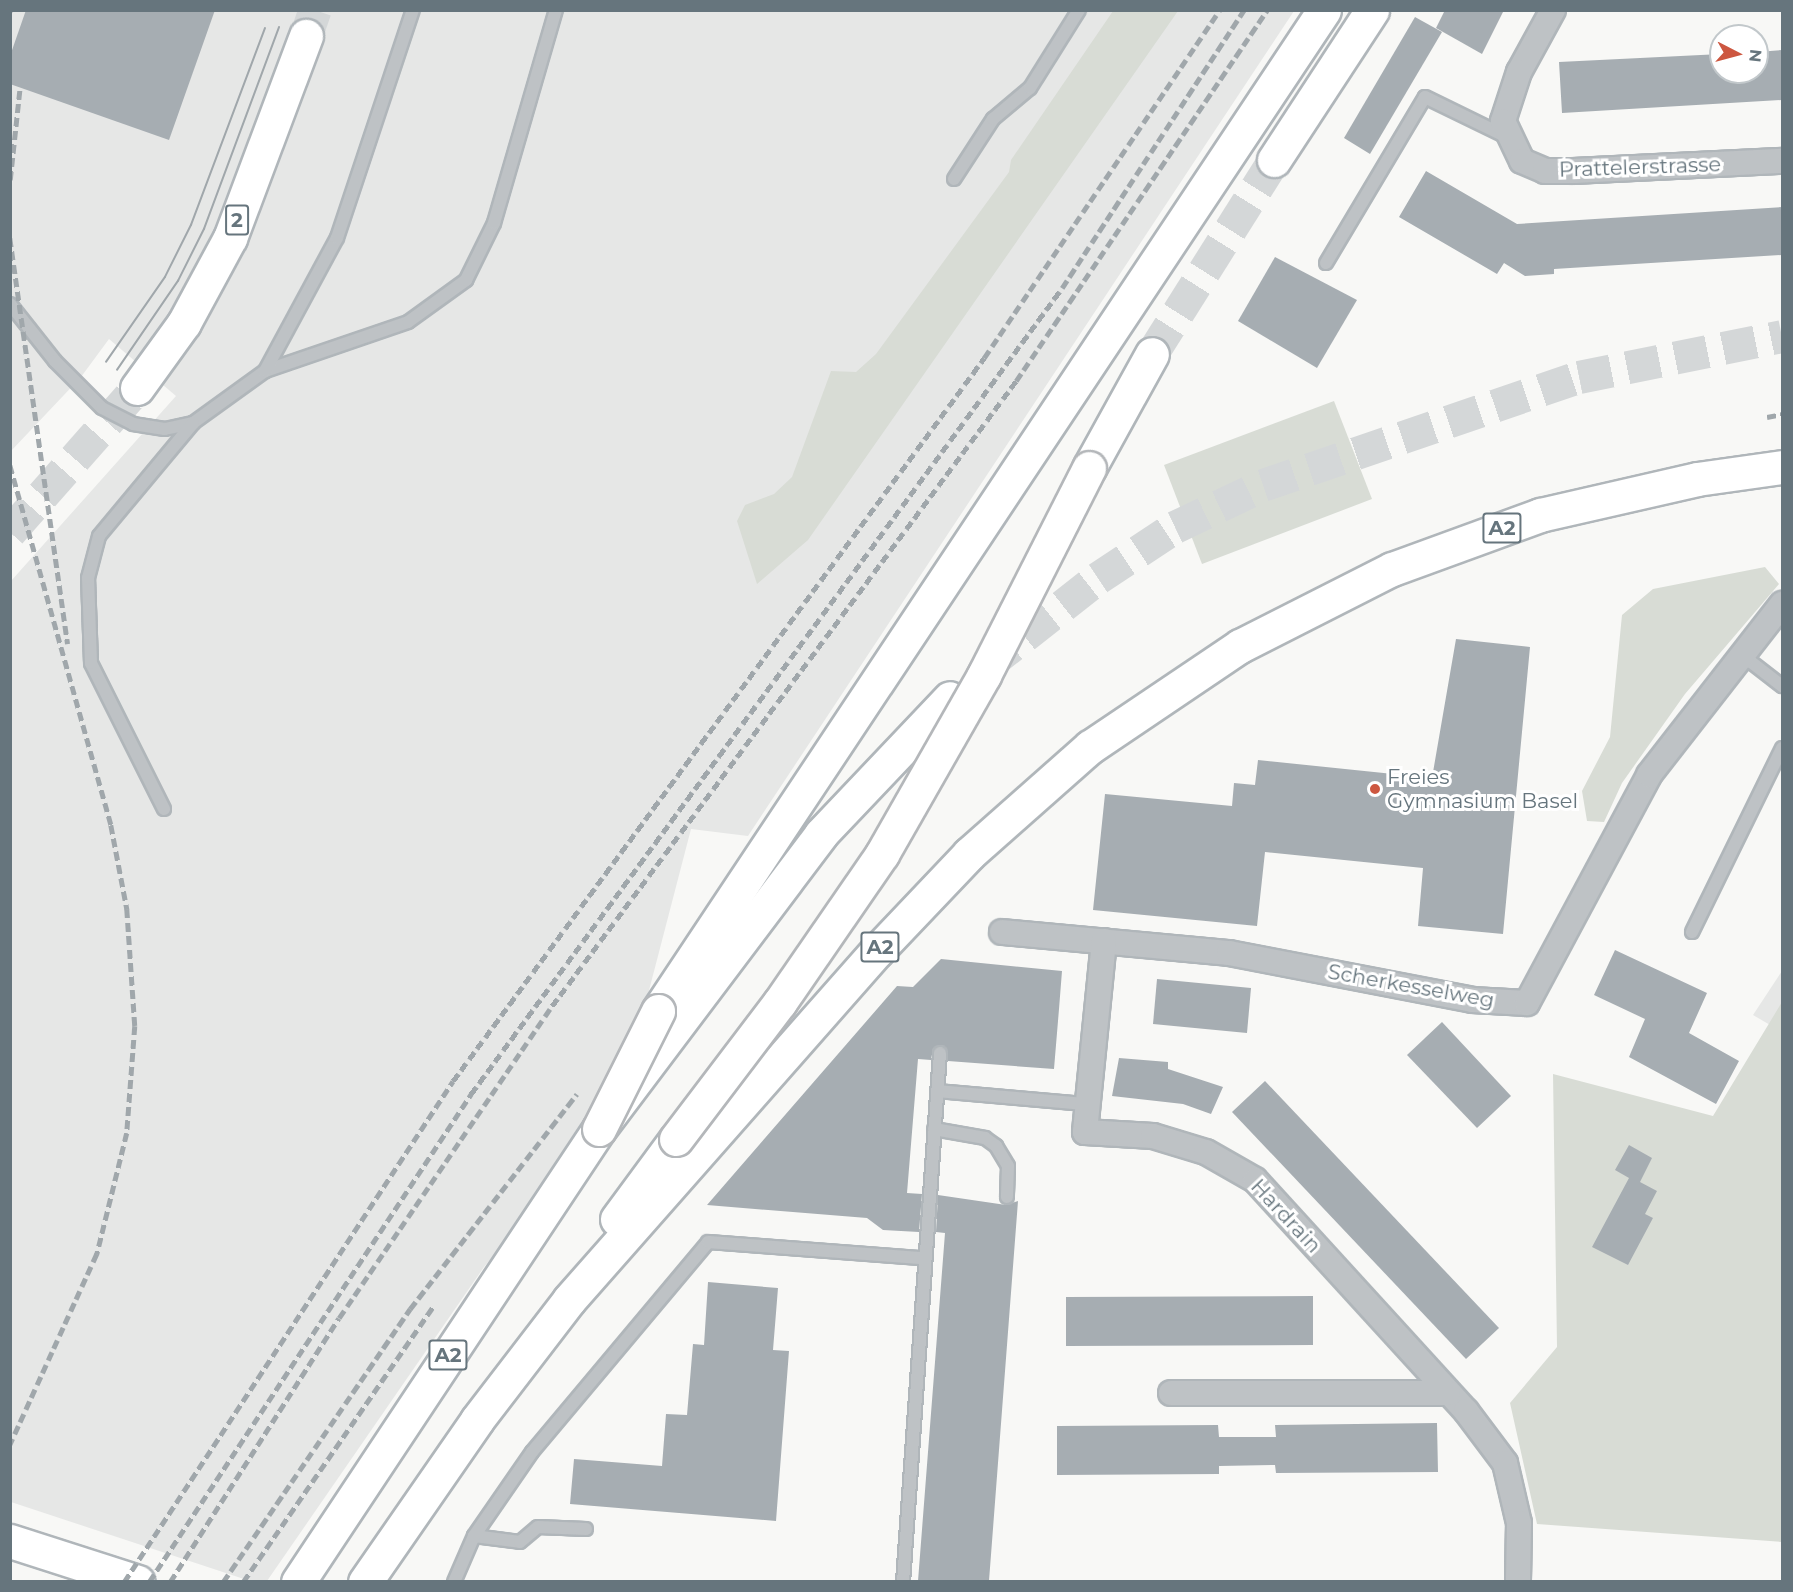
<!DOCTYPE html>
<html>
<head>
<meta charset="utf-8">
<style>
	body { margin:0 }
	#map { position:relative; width:1793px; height:1592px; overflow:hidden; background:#f8f8f6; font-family:Montserrat,sans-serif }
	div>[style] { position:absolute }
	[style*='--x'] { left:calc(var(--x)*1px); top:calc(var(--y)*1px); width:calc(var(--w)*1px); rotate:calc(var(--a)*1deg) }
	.built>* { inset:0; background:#e6e7e6 }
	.green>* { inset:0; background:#d8dcd5 }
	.building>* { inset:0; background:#a6adb2 }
	.primary-tunnel>* { height:33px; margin-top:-16.5px; transform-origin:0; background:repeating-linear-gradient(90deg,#d4d7d8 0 33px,transparent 0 49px) }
	.motorway-tunnel>* { height:33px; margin-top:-16.5px; transform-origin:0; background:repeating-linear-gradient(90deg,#d4d7d8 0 33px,transparent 0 49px) }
	.roads { filter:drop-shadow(2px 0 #b0b6ba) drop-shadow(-2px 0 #b0b6ba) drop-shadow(0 2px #b0b6ba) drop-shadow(0 -2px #b0b6ba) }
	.service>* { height:12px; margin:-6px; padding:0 6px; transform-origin:6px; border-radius:6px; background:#bec2c5 }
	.minor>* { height:24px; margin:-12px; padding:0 12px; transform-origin:12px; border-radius:12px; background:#bec2c5 }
	.secondary>* { height:33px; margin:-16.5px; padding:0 16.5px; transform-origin:16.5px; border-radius:16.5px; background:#fff }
	.primary>* { height:33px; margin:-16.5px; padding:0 16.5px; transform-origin:16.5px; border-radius:16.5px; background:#fff }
	.motorway>* { height:33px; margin:-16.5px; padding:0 16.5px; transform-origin:16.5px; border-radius:16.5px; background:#fff }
	.tram>* { height:1.5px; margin:-0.75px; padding:0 0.75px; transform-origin:0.75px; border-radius:0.75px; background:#a0a7ab }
	.rail>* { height:4.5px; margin-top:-2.25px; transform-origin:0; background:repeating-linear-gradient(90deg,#a0a7ab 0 9px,transparent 0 13.5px) }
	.bridges { filter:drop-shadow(2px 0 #b4b7ba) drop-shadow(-2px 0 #b4b7ba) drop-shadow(0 2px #b4b7ba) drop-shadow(0 -2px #b4b7ba) }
	.motorway-bridge>* { height:33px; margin:-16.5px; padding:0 16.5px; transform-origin:16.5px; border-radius:16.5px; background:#fff }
	.dots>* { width:16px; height:16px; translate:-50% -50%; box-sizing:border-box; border:3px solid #fff; border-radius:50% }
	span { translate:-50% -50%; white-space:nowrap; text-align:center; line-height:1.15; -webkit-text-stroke:6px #fff; paint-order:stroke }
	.shield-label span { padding:2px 4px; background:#fff; border:2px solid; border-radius:4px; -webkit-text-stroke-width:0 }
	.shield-label { font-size:20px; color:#66757d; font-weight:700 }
	.street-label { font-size:21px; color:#66757d }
	.poi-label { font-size:21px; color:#66757d }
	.left { translate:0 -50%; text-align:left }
	.frame { position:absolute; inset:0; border:12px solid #66757d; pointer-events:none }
	.north { position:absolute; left:1709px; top:24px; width:60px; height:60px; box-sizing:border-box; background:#fff; border:2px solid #c2c8cb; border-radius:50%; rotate:96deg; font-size:16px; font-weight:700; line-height:24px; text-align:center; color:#66757d }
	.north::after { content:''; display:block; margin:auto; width:21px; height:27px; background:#cd5740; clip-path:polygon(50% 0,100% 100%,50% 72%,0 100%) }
</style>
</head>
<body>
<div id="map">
	<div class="built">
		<i style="clip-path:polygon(11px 11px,1294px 11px,748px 836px,691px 829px,620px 1102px,484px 1267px,267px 1581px,250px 1581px,11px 1502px,11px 581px,176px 396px,109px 339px,81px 377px,11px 451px)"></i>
		<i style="clip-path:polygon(1782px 971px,1782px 1032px,1753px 1015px)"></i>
	</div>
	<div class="green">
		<i style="clip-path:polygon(1113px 11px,1178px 11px,808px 540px,757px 584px,737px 521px,745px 505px,774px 494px,792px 477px,831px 371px,856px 372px,876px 354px,1009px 172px,1011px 160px)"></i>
		<i style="clip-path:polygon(1334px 401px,1372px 499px,1202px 564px,1164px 465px)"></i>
		<i style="clip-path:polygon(1765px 567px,1779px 584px,1685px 694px,1622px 783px,1604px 822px,1587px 821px,1582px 791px,1610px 737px,1622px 615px,1653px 589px)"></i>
		<i style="clip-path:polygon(1782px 1002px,1782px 1542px,1537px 1524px,1510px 1403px,1557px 1347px,1553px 1074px,1713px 1116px)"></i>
	</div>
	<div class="building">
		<i style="clip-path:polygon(26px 10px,215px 10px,169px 140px,10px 84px,10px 56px)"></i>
		<i style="clip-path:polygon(1445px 10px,1504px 10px,1482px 54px,1436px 28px)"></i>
		<i style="clip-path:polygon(1415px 17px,1442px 32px,1370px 154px,1344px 138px)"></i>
		<i style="clip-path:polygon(1782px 50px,1782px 100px,1562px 113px,1559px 62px,1721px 54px,1721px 72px,1757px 72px,1757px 52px)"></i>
		<i style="clip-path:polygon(1426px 171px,1517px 224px,1782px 207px,1782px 255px,1554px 269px,1554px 274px,1525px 276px,1504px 263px,1497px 274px,1399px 217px)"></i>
		<i style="clip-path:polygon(1275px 257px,1357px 300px,1317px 368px,1238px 321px)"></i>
		<i style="clip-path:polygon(1456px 639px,1530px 647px,1503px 934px,1418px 926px,1423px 868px,1265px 852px,1257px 926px,1093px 910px,1105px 794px,1232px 806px,1234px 783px,1255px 785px,1258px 760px,1432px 778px)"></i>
		<i style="clip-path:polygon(1615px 950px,1707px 993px,1689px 1033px,1739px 1061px,1716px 1104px,1629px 1057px,1645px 1019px,1594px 995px)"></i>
		<i style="clip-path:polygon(941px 959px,1062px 971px,1059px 1009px,1054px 1069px,948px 1061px,941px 1045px,933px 1049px,931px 1060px,918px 1059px,907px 1193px,922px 1194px,919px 1232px,883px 1230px,867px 1218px,707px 1205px,897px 986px,913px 987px)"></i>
		<i style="clip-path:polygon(1157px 979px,1251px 988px,1247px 1033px,1153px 1024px)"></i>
		<i style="clip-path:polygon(1442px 1022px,1511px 1096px,1477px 1128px,1407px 1055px)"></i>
		<i style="clip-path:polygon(1119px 1058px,1168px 1062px,1168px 1069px,1223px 1087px,1211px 1114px,1183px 1104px,1112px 1096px)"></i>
		<i style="clip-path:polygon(1265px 1081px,1499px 1328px,1466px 1359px,1232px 1112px)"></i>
		<i style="clip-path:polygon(1629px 1145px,1652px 1158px,1640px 1182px,1657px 1191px,1645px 1214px,1653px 1218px,1628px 1265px,1592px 1247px,1629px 1178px,1615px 1170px)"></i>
		<i style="clip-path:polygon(938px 1195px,1006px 1205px,1018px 1201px,989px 1581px,918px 1581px,945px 1233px,936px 1232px)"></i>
		<i style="clip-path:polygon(708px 1282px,778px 1288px,773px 1350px,789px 1351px,776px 1521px,570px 1504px,574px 1459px,662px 1466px,666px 1414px,687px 1415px,693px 1344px,704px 1345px)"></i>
		<i style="clip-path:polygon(1313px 1296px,1313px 1345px,1066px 1346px,1066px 1297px)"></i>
		<i style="clip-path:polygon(1437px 1423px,1438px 1472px,1276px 1473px,1275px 1465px,1219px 1466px,1219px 1474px,1057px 1475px,1057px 1426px,1218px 1425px,1219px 1437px,1276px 1437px,1275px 1425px)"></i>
	</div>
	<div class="primary-tunnel">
		<i style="--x:306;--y:36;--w:28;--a:-71"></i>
		<i style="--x:10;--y:532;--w:192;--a:-48.6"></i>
	</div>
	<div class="motorway-tunnel">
		<i style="--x:1152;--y:354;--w:229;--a:-57.8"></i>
		<i style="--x:986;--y:666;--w:142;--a:-38.2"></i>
		<i style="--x:1098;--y:578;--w:92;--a:-33.5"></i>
		<i style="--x:1175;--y:527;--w:98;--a:-25.5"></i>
		<i style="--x:1263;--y:485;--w:334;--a:-18.9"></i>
		<i style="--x:1579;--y:377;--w:207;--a:-11.4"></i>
	</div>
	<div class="roads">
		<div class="service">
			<i style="--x:954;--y:179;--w:72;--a:-57"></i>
			<i style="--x:993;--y:119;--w:48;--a:-40"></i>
			<i style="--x:1030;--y:88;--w:92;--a:-57.9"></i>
			<i style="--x:1326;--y:263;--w:193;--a:-59.2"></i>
			<i style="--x:1425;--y:97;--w:91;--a:26"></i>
			<i style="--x:10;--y:304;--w:73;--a:51.7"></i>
			<i style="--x:55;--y:361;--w:66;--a:45"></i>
			<i style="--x:102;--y:408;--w:35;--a:27"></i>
			<i style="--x:133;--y:424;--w:32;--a:9"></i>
			<i style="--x:165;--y:429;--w:29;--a:-12"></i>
			<i style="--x:193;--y:423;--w:89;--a:-35.8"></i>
			<i style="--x:265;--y:371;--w:151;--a:-18.9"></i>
			<i style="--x:408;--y:322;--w:72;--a:-35.9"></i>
			<i style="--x:466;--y:280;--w:64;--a:-63.8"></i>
			<i style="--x:494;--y:223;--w:222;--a:-73.8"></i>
			<i style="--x:265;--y:371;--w:151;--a:-61.6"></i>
			<i style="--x:337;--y:238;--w:240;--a:-71.6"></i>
			<i style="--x:1742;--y:655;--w:51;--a:37.8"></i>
			<i style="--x:164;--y:809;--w:163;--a:-116.6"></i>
			<i style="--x:91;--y:663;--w:85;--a:-92"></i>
			<i style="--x:88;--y:578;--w:43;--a:-75.3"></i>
			<i style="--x:99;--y:536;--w:147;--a:-50.2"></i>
			<i style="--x:1692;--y:932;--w:205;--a:-63.9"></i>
			<i style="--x:937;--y:1091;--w:151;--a:5"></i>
			<i style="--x:934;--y:1129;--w:52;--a:10"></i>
			<i style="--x:985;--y:1138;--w:14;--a:36"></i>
			<i style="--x:996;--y:1146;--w:23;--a:59"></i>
			<i style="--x:1008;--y:1166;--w:31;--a:92"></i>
			<i style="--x:474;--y:1536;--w:46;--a:7.4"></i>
			<i style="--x:520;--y:1542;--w:23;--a:-40"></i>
			<i style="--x:538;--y:1527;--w:48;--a:2.4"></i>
			<i style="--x:454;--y:1582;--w:50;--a:-66.5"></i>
			<i style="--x:474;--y:1536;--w:102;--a:-55.4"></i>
			<i style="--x:532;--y:1452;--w:274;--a:-50"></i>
			<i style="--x:708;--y:1242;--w:216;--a:4.3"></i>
			<i style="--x:903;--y:1582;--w:530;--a:-86"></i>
		</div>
		<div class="minor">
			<i style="--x:1553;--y:10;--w:71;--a:118.7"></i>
			<i style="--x:1519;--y:72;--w:52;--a:108.1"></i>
			<i style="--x:1503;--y:121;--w:44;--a:64.6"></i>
			<i style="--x:1522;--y:161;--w:25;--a:23"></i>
			<i style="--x:1545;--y:171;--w:30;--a:0"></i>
			<i style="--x:1575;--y:171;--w:207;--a:-2.8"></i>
			<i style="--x:1002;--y:932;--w:228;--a:5.3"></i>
			<i style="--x:1229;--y:953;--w:248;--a:10.9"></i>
			<i style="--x:1472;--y:1000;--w:55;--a:3.1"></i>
			<i style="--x:1527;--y:1003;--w:259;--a:-61.8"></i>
			<i style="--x:1649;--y:775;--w:217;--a:-52.1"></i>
			<i style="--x:1104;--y:941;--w:192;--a:95.7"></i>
			<i style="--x:1085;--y:1132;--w:68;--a:3.4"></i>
			<i style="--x:1153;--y:1136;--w:55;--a:16.8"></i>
			<i style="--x:1206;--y:1152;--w:56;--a:29.7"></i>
			<i style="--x:1255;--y:1180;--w:313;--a:47.6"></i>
			<i style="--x:1466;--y:1411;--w:65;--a:53.1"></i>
			<i style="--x:1505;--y:1463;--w:62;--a:76.9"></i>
			<i style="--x:1519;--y:1523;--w:59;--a:91"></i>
			<i style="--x:1171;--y:1393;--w:277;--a:0"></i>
		</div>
		<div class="secondary">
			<i style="--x:10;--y:1541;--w:134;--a:17.8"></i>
		</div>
		<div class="primary">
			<i style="--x:137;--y:388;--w:80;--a:-54.1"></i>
			<i style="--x:184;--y:323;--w:97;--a:-61.6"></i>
			<i style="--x:230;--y:238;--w:216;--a:-69.4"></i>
		</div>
		<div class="motorway">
			<i style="--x:1274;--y:160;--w:179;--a:-56.8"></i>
			<i style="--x:1089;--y:468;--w:130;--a:-61.1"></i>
			<i style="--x:658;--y:1011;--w:1202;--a:-56.36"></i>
			<i style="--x:617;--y:1219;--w:99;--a:-53.6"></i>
			<i style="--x:298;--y:1582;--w:544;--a:-56.4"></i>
			<i style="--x:599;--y:1129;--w:369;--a:-53"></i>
			<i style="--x:821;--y:834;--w:187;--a:-46.5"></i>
			<i style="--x:365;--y:1582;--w:197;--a:-55.3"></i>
			<i style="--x:477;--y:1420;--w:151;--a:-52.5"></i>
			<i style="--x:569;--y:1300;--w:465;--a:-48.6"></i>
			<i style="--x:877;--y:951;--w:134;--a:-46.5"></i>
			<i style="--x:969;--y:854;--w:162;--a:-41.5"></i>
			<i style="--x:1090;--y:747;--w:181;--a:-34"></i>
			<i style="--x:1240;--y:646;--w:170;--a:-26.9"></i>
			<i style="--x:1392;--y:569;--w:158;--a:-20"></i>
			<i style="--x:1540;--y:515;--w:161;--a:-12.9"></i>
			<i style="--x:1697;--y:479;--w:86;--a:-8"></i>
		</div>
	</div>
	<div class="tram">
		<i style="--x:106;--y:362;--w:103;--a:-55.2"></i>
		<i style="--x:165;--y:277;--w:58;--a:-63.4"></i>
		<i style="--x:191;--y:225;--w:210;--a:-69.4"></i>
		<i style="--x:117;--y:370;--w:108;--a:-55.6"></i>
		<i style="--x:178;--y:281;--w:58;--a:-63.4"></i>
		<i style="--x:204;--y:229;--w:215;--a:-69.6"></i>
	</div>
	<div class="rail">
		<i style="--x:10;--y:11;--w:1;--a:-45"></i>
		<i style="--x:10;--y:180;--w:94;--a:-83.9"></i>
		<i style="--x:10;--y:238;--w:410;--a:81.9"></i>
		<i style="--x:1767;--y:417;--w:15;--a:-11"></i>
		<i style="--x:10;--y:465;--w:374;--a:74.3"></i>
		<i style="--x:111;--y:825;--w:86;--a:79.2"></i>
		<i style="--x:127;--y:909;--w:117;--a:86.1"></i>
		<i style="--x:135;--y:1026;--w:107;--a:94.3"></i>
		<i style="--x:127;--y:1133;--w:125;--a:103.9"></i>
		<i style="--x:97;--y:1254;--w:210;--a:114.5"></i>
		<i style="--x:124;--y:1582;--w:599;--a:-56.71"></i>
		<i style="--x:453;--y:1081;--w:897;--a:-53.7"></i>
		<i style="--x:984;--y:358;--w:420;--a:-55.9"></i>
		<i style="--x:149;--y:1582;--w:585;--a:-56.58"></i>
		<i style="--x:471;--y:1094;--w:999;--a:-53.75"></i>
		<i style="--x:1062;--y:288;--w:332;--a:-56.8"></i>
		<i style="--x:170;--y:1582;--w:313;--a:-57.4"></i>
		<i style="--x:339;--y:1318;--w:378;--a:-55.7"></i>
		<i style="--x:552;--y:1006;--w:778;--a:-53.41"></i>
		<i style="--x:1016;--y:381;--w:448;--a:-55.9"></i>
		<i style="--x:223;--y:1582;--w:331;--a:-55.6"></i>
		<i style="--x:410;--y:1309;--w:272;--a:-52.2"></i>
		<i style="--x:243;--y:1582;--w:334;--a:-55.4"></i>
	</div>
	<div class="bridges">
		<div class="motorway-bridge">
			<i style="--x:599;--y:1129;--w:132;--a:-63.4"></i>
			<i style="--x:676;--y:1139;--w:172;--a:-52.8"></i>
			<i style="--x:780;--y:1002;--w:180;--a:-55.4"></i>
			<i style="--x:882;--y:854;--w:206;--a:-60.3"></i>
			<i style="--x:984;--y:675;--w:232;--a:-63.1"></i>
		</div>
	</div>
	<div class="dots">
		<i style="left:1375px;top:789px;background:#cd5740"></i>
	</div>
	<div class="shield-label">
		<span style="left:237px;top:220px">2</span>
		<span style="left:1502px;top:528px">A2</span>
		<span style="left:880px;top:947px">A2</span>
		<span style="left:448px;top:1355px">A2</span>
	</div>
	<div class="street-label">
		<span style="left:1640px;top:167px;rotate:-2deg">Prattelerstrasse</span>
		<span style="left:1411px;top:986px;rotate:10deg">Scherkesselweg</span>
		<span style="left:1286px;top:1216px;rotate:47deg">Hardrain</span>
	</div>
	<div class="poi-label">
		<span class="left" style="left:1387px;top:789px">Freies<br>Gymnasium Basel</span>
	</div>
	<div class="frame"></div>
	<div class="north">N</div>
</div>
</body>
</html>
